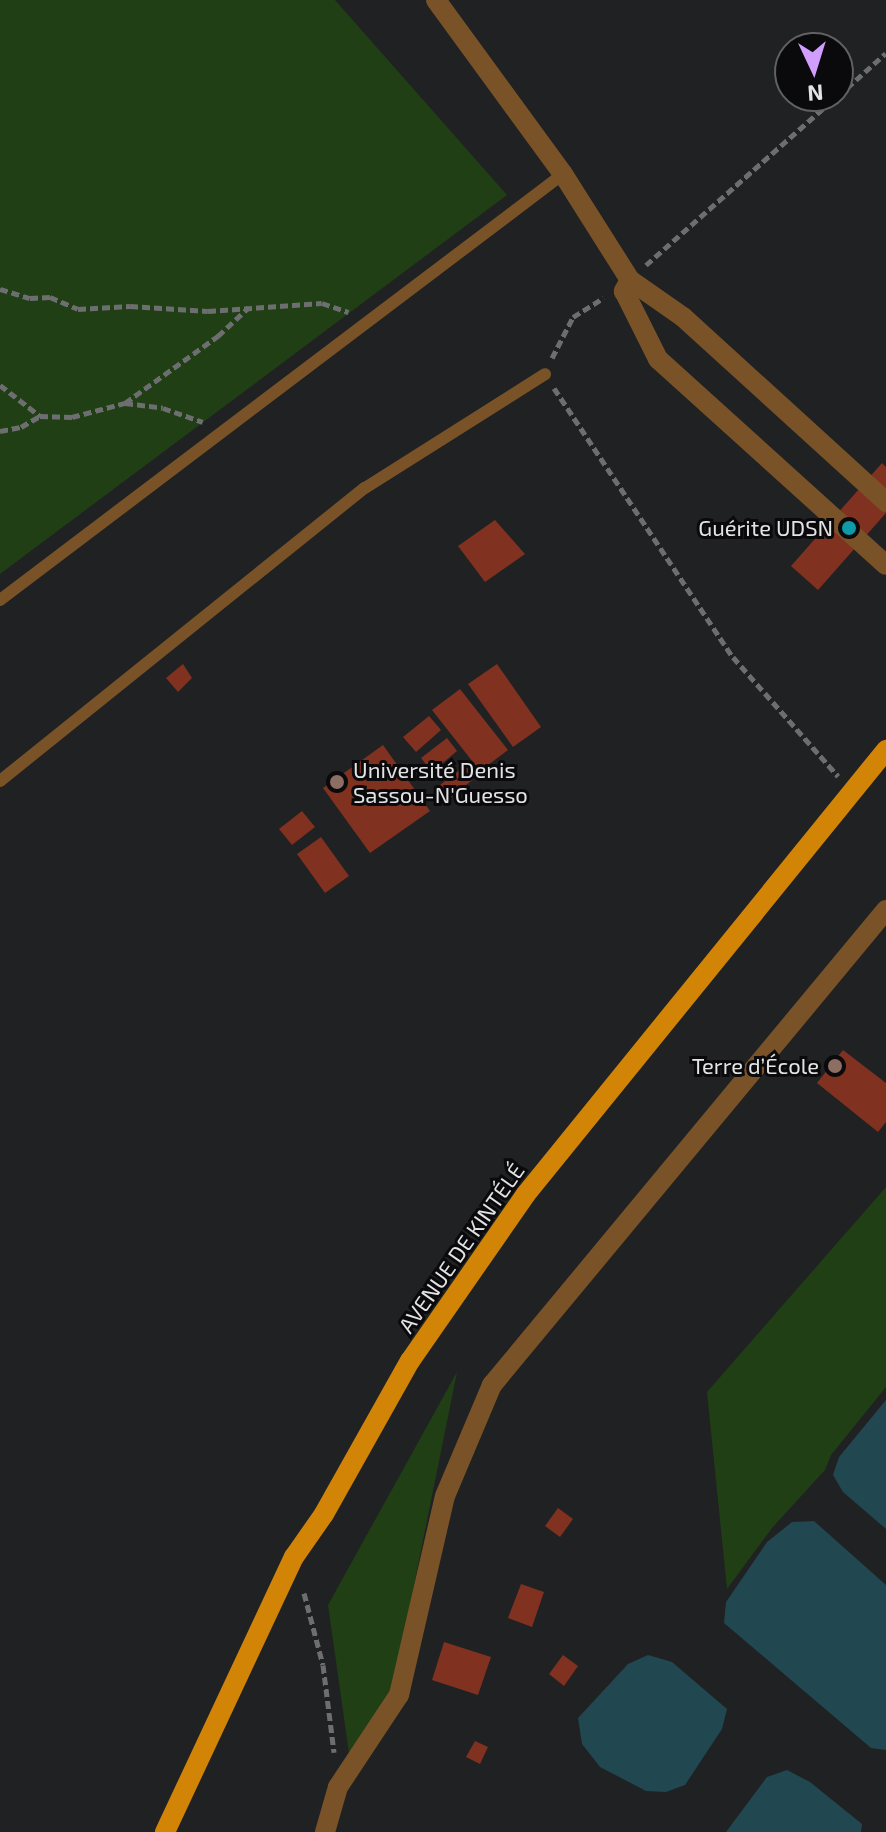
<!DOCTYPE html>
<html>
<head>
<meta charset="utf-8">
<style>
	body { margin:0 }
	#map { position:relative; width:886px; height:1832px; overflow:hidden; background:#202123; font-family:"Exo 2",sans-serif }
	div>[style] { position:absolute }
	[style*='--x'] { left:calc(var(--x)*1px); top:calc(var(--y)*1px); width:calc(var(--w)*1px); rotate:calc(var(--a)*1deg) }
	.green>* { inset:0; background:#203f15 }
	.water>* { inset:0; background:#214750 }
	.building>* { inset:0; background:#803120 }
	.path>* { height:5px; margin-top:-2.5px; transform-origin:0; background:repeating-linear-gradient(90deg,#6d6e70 0 8px,transparent 0 12px) }
	.lane>* { height:12px; margin:-6px; padding:0 6px; transform-origin:6px; border-radius:6px; background:#795327 }
	.street>* { height:20px; margin:-10px; padding:0 10px; transform-origin:10px; border-radius:10px; background:#795327 }
	.primary>* { height:20px; margin:-10px; padding:0 10px; transform-origin:10px; border-radius:10px; background:#d28406 }
	.dots>* { width:22px; height:22px; translate:-50% -50%; box-sizing:border-box; border:4px solid #0a0a0c; border-radius:50% }
	span { translate:-50% -50%; white-space:nowrap; text-align:center; line-height:1.15; -webkit-text-stroke:6px #0a0a0c; paint-order:stroke }
	.poi-label { font-size:22px; color:#e3e3e5 }
	.right { translate:-100% -50%; text-align:right }
	.left { translate:0 -50%; text-align:left }
	.street-label { font-size:22px; color:#e3e3e5 }
	.north { position:absolute; left:774px; top:32px; width:80px; height:80px; box-sizing:border-box; background:#0a0a0c; border:2px solid #616163; border-radius:50%; rotate:176deg; font-size:22px; font-weight:700; line-height:32px; text-align:center; color:#e3e3e5 }
	.north::after { content:''; display:block; margin:auto; width:28px; height:36px; background:#cf9eff; clip-path:polygon(50% 0,100% 100%,50% 72%,0 100%) }
</style>
</head>
<body>
<div id="map">
	<div class="green">
		<i style="clip-path:polygon(0 0,335px 0,507px 195px,0 574px)"></i>
		<i style="clip-path:polygon(886px 1187px,886px 1387px,831px 1455px,825px 1470px,772px 1528px,727px 1589px,707px 1392px)"></i>
		<i style="clip-path:polygon(457px 1372px,393px 1689px,349px 1753px,328px 1605px)"></i>
	</div>
	<div class="water">
		<i style="clip-path:polygon(886px 1400px,886px 1529px,843px 1492px,833px 1475px,839px 1457px)"></i>
		<i style="clip-path:polygon(814px 1521px,886px 1585px,886px 1750px,871px 1748px,724px 1623px,726px 1602px,767px 1542px,792px 1522px)"></i>
		<i style="clip-path:polygon(648px 1655px,672px 1662px,727px 1709px,722px 1729px,685px 1785px,666px 1792px,646px 1791px,600px 1767px,582px 1744px,578px 1718px,628px 1664px)"></i>
		<i style="clip-path:polygon(787px 1770px,810px 1782px,862px 1824px,861px 1832px,726px 1832px,767px 1777px)"></i>
	</div>
	<div class="building">
		<i style="clip-path:polygon(882px 463px,886px 467px,886px 513px,818px 590px,791px 566px)"></i>
		<i style="clip-path:polygon(495px 520px,525px 554px,485px 582px,458px 546px)"></i>
		<i style="clip-path:polygon(183px 664px,192px 678px,178px 692px,166px 678px)"></i>
		<i style="clip-path:polygon(497px 664px,541px 727px,513px 747px,468px 684px)"></i>
		<i style="clip-path:polygon(460px 689px,508px 750px,480px 771px,432px 710px)"></i>
		<i style="clip-path:polygon(429px 716px,441px 730px,416px 752px,403px 737px)"></i>
		<i style="clip-path:polygon(447px 738px,457px 751px,432px 772px,421px 758px)"></i>
		<i style="clip-path:polygon(383px 745px,430px 811px,370px 853px,323px 788px)"></i>
		<i style="clip-path:polygon(466px 765px,476px 777px,450px 798px,440px 785px)"></i>
		<i style="clip-path:polygon(302px 811px,315px 827px,292px 845px,279px 829px)"></i>
		<i style="clip-path:polygon(321px 837px,349px 876px,325px 893px,297px 854px)"></i>
		<i style="clip-path:polygon(843px 1050px,886px 1083px,886px 1122px,878px 1132px,817px 1083px)"></i>
		<i style="clip-path:polygon(558px 1508px,573px 1519px,560px 1537px,545px 1526px)"></i>
		<i style="clip-path:polygon(521px 1584px,544px 1592px,532px 1627px,508px 1618px)"></i>
		<i style="clip-path:polygon(444px 1642px,491px 1657px,478px 1695px,432px 1680px)"></i>
		<i style="clip-path:polygon(563px 1655px,578px 1666px,564px 1686px,549px 1674px)"></i>
		<i style="clip-path:polygon(475px 1741px,488px 1747px,480px 1764px,466px 1757px)"></i>
	</div>
	<div class="path">
		<i style="--x:838;--y:96;--w:64;--a:-41.9"></i>
		<i style="--x:646;--y:265;--w:255;--a:-41.5"></i>
		<i style="--x:0;--y:289;--w:31;--a:17"></i>
		<i style="--x:30;--y:298;--w:20;--a:-3"></i>
		<i style="--x:50;--y:297;--w:30;--a:23"></i>
		<i style="--x:78;--y:309;--w:52;--a:-3.3"></i>
		<i style="--x:130;--y:306;--w:78;--a:3.7"></i>
		<i style="--x:208;--y:311;--w:114;--a:-4"></i>
		<i style="--x:322;--y:303;--w:28;--a:19"></i>
		<i style="--x:552;--y:358;--w:46;--a:-62.9"></i>
		<i style="--x:573;--y:317;--w:36;--a:-32"></i>
		<i style="--x:0;--y:385;--w:51;--a:37.8"></i>
		<i style="--x:554;--y:388;--w:323;--a:56.4"></i>
		<i style="--x:733;--y:657;--w:159;--a:48.6"></i>
		<i style="--x:125;--y:403;--w:115;--a:-35.8"></i>
		<i style="--x:218;--y:336;--w:42;--a:-43.1"></i>
		<i style="--x:0;--y:431;--w:21;--a:-11"></i>
		<i style="--x:21;--y:427;--w:22;--a:-30"></i>
		<i style="--x:40;--y:416;--w:32;--a:2"></i>
		<i style="--x:72;--y:417;--w:55;--a:-14.8"></i>
		<i style="--x:125;--y:403;--w:38;--a:7"></i>
		<i style="--x:163;--y:408;--w:42;--a:19.3"></i>
		<i style="--x:304;--y:1593;--w:74;--a:75.2"></i>
		<i style="--x:323;--y:1665;--w:88;--a:82.8"></i>
	</div>
	<div class="lane">
		<i style="--x:0;--y:600;--w:706;--a:-37.11"></i>
		<i style="--x:0;--y:781;--w:468;--a:-38.8"></i>
		<i style="--x:365;--y:488;--w:213;--a:-32.3"></i>
	</div>
	<div class="street">
		<i style="--x:436;--y:0;--w:215;--a:53.9"></i>
		<i style="--x:563;--y:174;--w:125;--a:57.7"></i>
		<i style="--x:630;--y:280;--w:65;--a:34.9"></i>
		<i style="--x:683;--y:317;--w:275;--a:42.3"></i>
		<i style="--x:630;--y:280;--w:13;--a:119"></i>
		<i style="--x:624;--y:291;--w:76;--a:63.4"></i>
		<i style="--x:658;--y:359;--w:307;--a:42.1"></i>
		<i style="--x:325;--y:1832;--w:47;--a:-73.9"></i>
		<i style="--x:338;--y:1787;--w:110;--a:-56.5"></i>
		<i style="--x:399;--y:1695;--w:204;--a:-77"></i>
		<i style="--x:445;--y:1496;--w:121;--a:-67.1"></i>
		<i style="--x:492;--y:1385;--w:617;--a:-50.33"></i>
	</div>
	<div class="primary">
		<i style="--x:165;--y:1832;--w:304;--a:-64.9"></i>
		<i style="--x:294;--y:1557;--w:52;--a:-55.1"></i>
		<i style="--x:324;--y:1514;--w:176;--a:-60.7"></i>
		<i style="--x:410;--y:1361;--w:203;--a:-55.2"></i>
		<i style="--x:526;--y:1194;--w:572;--a:-50.96"></i>
	</div>
	<div class="dots">
		<i style="left:849px;top:528px;background:#0f9aa8"></i>
		<i style="left:337px;top:782px;background:#8d6e63"></i>
		<i style="left:835px;top:1066px;background:#8d6e63"></i>
	</div>
	<div class="poi-label">
		<span class="right" style="left:833px;top:528px">Guérite UDSN</span>
		<span class="left" style="left:353px;top:782px">Université Denis<br>Sassou-N'Guesso</span>
		<span class="right" style="left:819px;top:1066px">Terre d’École</span>
	</div>
	<div class="street-label">
		<span style="left:461px;top:1248px;rotate:-55deg">AVENUE DE KINTÉLÉ</span>
	</div>
	<div class="north">N</div>
</div>
</body>
</html>
